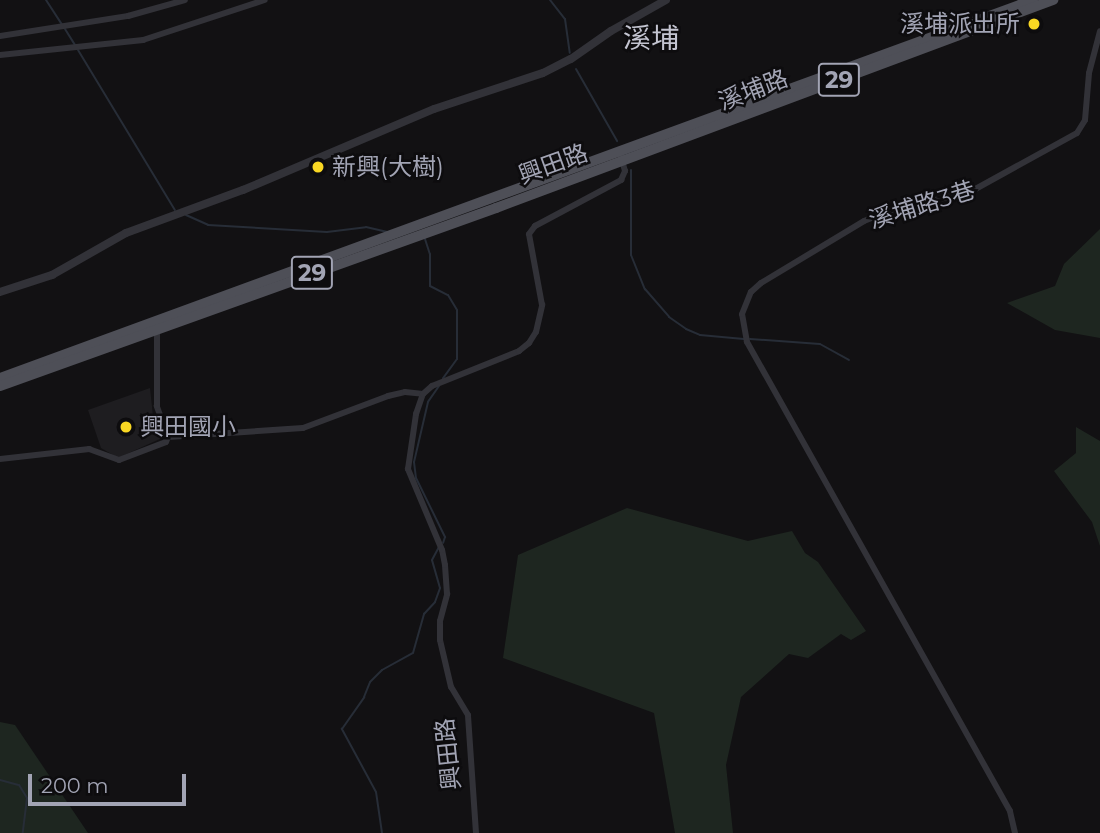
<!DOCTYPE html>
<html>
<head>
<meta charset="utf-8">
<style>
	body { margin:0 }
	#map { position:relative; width:1100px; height:833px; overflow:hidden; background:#121113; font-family:Montserrat,"Noto Sans TC",sans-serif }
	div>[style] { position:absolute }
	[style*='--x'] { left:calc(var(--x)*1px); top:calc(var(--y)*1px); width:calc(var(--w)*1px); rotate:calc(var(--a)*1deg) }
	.built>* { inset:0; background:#1e1d20 }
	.green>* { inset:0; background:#1e2620 }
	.stream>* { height:2px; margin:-1px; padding:0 1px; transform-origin:1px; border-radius:1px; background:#272d37 }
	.minor>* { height:6px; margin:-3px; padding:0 3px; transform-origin:3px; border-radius:3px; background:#323238 }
	.tertiary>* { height:8px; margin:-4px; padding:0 4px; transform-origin:4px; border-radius:4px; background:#323238 }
	.primary>* { height:10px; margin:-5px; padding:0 5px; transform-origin:5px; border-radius:5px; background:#4e4f57 }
	.dots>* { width:19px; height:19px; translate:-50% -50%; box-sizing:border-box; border:4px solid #0d0c0e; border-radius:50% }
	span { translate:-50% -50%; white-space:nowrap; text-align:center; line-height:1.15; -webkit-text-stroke:5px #0d0c0e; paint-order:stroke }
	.shield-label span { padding:2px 5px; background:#0d0c0e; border:2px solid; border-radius:5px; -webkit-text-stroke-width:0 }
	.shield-label { font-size:23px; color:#a2a4b4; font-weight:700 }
	.poi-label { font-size:24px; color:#a2a4b4 }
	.right { translate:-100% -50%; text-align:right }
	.left { translate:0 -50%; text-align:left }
	.street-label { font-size:24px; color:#a2a4b4 }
	.quarter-label { font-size:28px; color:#c3c4d0 }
	.scale { position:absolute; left:28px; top:774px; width:158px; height:32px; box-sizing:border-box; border:4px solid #a2a4b4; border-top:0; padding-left:9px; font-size:21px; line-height:24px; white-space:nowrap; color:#a2a4b4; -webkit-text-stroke:5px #0d0c0e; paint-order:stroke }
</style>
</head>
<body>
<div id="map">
	<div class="built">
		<i style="clip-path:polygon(150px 388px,153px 416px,162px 438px,118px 458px,101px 448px,88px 410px)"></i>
	</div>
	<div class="green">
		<i style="clip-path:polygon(1100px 229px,1100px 338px,1055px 330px,1007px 303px,1055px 286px,1064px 264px)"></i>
		<i style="clip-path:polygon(1076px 427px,1100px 441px,1100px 546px,1092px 522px,1054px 471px,1076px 453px)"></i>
		<i style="clip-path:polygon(627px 508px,748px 541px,792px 531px,805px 553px,818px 562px,866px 631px,851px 640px,841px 634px,808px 658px,789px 654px,741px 697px,726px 765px,733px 833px,675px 833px,654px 713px,503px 658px,518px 555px)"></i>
		<i style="clip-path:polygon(0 722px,15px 725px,88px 833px,0 833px)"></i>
	</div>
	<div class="stream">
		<i style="--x:46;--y:0;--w:30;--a:57"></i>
		<i style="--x:550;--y:0;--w:24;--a:52"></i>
		<i style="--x:565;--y:19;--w:34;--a:82"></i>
		<i style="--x:65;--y:29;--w:19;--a:58"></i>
		<i style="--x:78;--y:50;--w:187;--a:58.8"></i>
		<i style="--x:576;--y:69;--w:83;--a:60.3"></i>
		<i style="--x:631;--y:170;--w:85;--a:90"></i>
		<i style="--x:631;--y:255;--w:37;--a:68"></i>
		<i style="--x:645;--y:289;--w:37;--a:49"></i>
		<i style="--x:669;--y:317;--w:21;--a:35"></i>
		<i style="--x:686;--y:329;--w:15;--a:23"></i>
		<i style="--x:700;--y:335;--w:44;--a:5.2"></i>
		<i style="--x:186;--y:215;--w:24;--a:24"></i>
		<i style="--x:208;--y:225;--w:119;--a:3.4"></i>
		<i style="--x:327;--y:232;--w:39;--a:-7"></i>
		<i style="--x:366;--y:227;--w:22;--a:13"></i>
		<i style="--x:425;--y:239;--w:16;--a:72"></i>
		<i style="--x:430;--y:254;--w:32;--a:90"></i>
		<i style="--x:430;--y:286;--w:20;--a:27"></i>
		<i style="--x:448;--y:295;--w:17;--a:59"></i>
		<i style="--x:457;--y:310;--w:49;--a:90"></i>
		<i style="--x:457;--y:359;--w:24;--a:126"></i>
		<i style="--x:750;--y:339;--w:70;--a:4.1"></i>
		<i style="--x:820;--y:344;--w:33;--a:29"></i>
		<i style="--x:439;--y:386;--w:19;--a:125"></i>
		<i style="--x:428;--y:402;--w:62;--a:103.1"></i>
		<i style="--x:414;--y:462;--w:16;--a:83"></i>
		<i style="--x:416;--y:478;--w:66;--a:63.8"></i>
		<i style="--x:445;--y:537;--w:6;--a:108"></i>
		<i style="--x:0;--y:780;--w:20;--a:15"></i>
		<i style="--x:19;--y:785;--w:15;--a:58"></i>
		<i style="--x:27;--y:798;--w:35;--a:97"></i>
		<i style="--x:382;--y:833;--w:41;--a:-98.3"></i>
		<i style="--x:376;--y:792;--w:72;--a:-118.4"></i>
		<i style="--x:342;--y:729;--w:39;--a:-55"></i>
		<i style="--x:364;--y:697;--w:16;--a:-68"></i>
		<i style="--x:370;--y:682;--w:17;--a:-45"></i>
		<i style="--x:382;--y:670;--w:35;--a:-29"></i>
		<i style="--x:413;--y:653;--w:41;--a:-74.2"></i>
		<i style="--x:424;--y:614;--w:16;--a:-47"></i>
		<i style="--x:435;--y:602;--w:15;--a:-70"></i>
		<i style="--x:440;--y:588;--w:29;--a:-106"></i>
		<i style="--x:432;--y:560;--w:15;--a:-62"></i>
	</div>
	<div class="minor">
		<i style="--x:0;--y:36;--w:130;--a:-8.9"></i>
		<i style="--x:128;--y:16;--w:59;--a:-15.7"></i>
		<i style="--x:0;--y:55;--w:144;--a:-6"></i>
		<i style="--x:143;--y:40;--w:128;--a:-18.2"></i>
		<i style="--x:168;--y:437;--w:135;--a:-3.8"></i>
		<i style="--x:303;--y:428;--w:91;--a:-20.6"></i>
		<i style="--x:388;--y:396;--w:17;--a:-13"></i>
		<i style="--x:405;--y:392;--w:18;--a:6"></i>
		<i style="--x:0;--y:459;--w:90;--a:-6.4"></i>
		<i style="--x:89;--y:449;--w:32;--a:20"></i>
		<i style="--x:119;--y:460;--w:50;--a:-21"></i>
		<i style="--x:166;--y:442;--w:5;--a:-68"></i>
		<i style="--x:168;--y:437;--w:33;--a:-110"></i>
		<i style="--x:157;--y:406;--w:77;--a:-90"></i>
		<i style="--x:476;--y:833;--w:118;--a:-93.9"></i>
		<i style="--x:468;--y:715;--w:33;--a:-121"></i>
		<i style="--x:451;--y:687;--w:48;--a:-103.2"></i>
		<i style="--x:440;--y:640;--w:19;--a:-90"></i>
		<i style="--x:440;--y:621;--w:28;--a:-75"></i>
		<i style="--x:447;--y:594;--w:29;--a:-94"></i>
		<i style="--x:445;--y:565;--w:15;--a:-101"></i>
		<i style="--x:442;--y:550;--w:88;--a:-112.8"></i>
		<i style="--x:408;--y:469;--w:56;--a:-81.7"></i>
		<i style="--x:416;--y:414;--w:21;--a:-71"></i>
		<i style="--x:423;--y:394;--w:12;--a:-42"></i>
		<i style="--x:432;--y:386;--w:94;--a:-21.9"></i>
		<i style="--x:519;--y:351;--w:13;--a:-39"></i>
		<i style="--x:529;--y:343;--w:13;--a:-58"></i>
		<i style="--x:536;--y:332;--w:28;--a:-77"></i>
		<i style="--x:542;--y:305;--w:72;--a:-100.4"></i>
		<i style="--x:529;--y:234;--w:10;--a:-53"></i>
		<i style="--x:535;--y:226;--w:98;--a:-28.1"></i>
		<i style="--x:621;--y:180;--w:10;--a:-66"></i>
		<i style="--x:625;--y:171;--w:19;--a:-106"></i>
		<i style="--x:1015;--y:833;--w:23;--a:-103"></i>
		<i style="--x:1010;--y:811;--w:538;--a:-119.28"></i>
		<i style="--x:747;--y:342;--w:28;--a:-100"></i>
		<i style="--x:742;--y:314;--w:24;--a:-68"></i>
		<i style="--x:751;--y:292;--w:13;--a:-42"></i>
		<i style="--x:761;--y:283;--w:120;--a:-31"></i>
		<i style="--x:864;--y:221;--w:32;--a:-22"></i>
		<i style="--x:894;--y:209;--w:78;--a:-12.6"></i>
		<i style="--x:970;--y:192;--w:122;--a:-28.9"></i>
		<i style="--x:1077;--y:133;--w:15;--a:-58"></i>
		<i style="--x:1085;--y:120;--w:47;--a:-85.1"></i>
		<i style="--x:1089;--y:73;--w:43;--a:-75.3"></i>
	</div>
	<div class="tertiary">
		<i style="--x:0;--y:292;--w:55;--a:-18.1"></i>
		<i style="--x:52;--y:275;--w:85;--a:-29.6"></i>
		<i style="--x:126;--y:233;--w:125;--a:-20.2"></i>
		<i style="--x:243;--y:190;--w:207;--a:-23"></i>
		<i style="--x:434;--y:109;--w:115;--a:-18.3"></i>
		<i style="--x:543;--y:73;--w:31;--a:-27"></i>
		<i style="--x:571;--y:59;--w:49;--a:-35"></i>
		<i style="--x:611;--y:31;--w:63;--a:-29.4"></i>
	</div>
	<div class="primary">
		<i style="--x:0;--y:378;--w:1100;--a:-20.1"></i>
		<i style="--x:0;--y:386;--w:527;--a:-19.74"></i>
		<i style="--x:496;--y:208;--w:595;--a:-20.48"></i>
	</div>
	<div class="dots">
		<i style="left:1034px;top:24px;background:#f9d723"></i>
		<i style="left:318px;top:167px;background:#f9d723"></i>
		<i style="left:126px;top:427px;background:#f9d723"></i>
	</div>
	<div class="shield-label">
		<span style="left:839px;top:80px">29</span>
		<span style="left:312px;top:273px">29</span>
	</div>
	<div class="poi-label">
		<span class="right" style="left:1020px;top:24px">溪埔派出所</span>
		<span class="left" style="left:332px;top:167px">新興(大樹)</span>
		<span class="left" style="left:140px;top:427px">興田國小</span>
	</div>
	<div class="street-label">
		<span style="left:753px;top:90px;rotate:-21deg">溪埔路</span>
		<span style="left:553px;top:164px;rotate:-20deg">興田路</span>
		<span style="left:922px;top:205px;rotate:-17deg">溪埔路3巷</span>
		<span style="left:448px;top:754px;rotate:-96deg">興田路</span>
	</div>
	<div class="quarter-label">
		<span style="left:651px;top:38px">溪埔</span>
	</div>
	<div class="scale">200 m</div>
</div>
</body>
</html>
